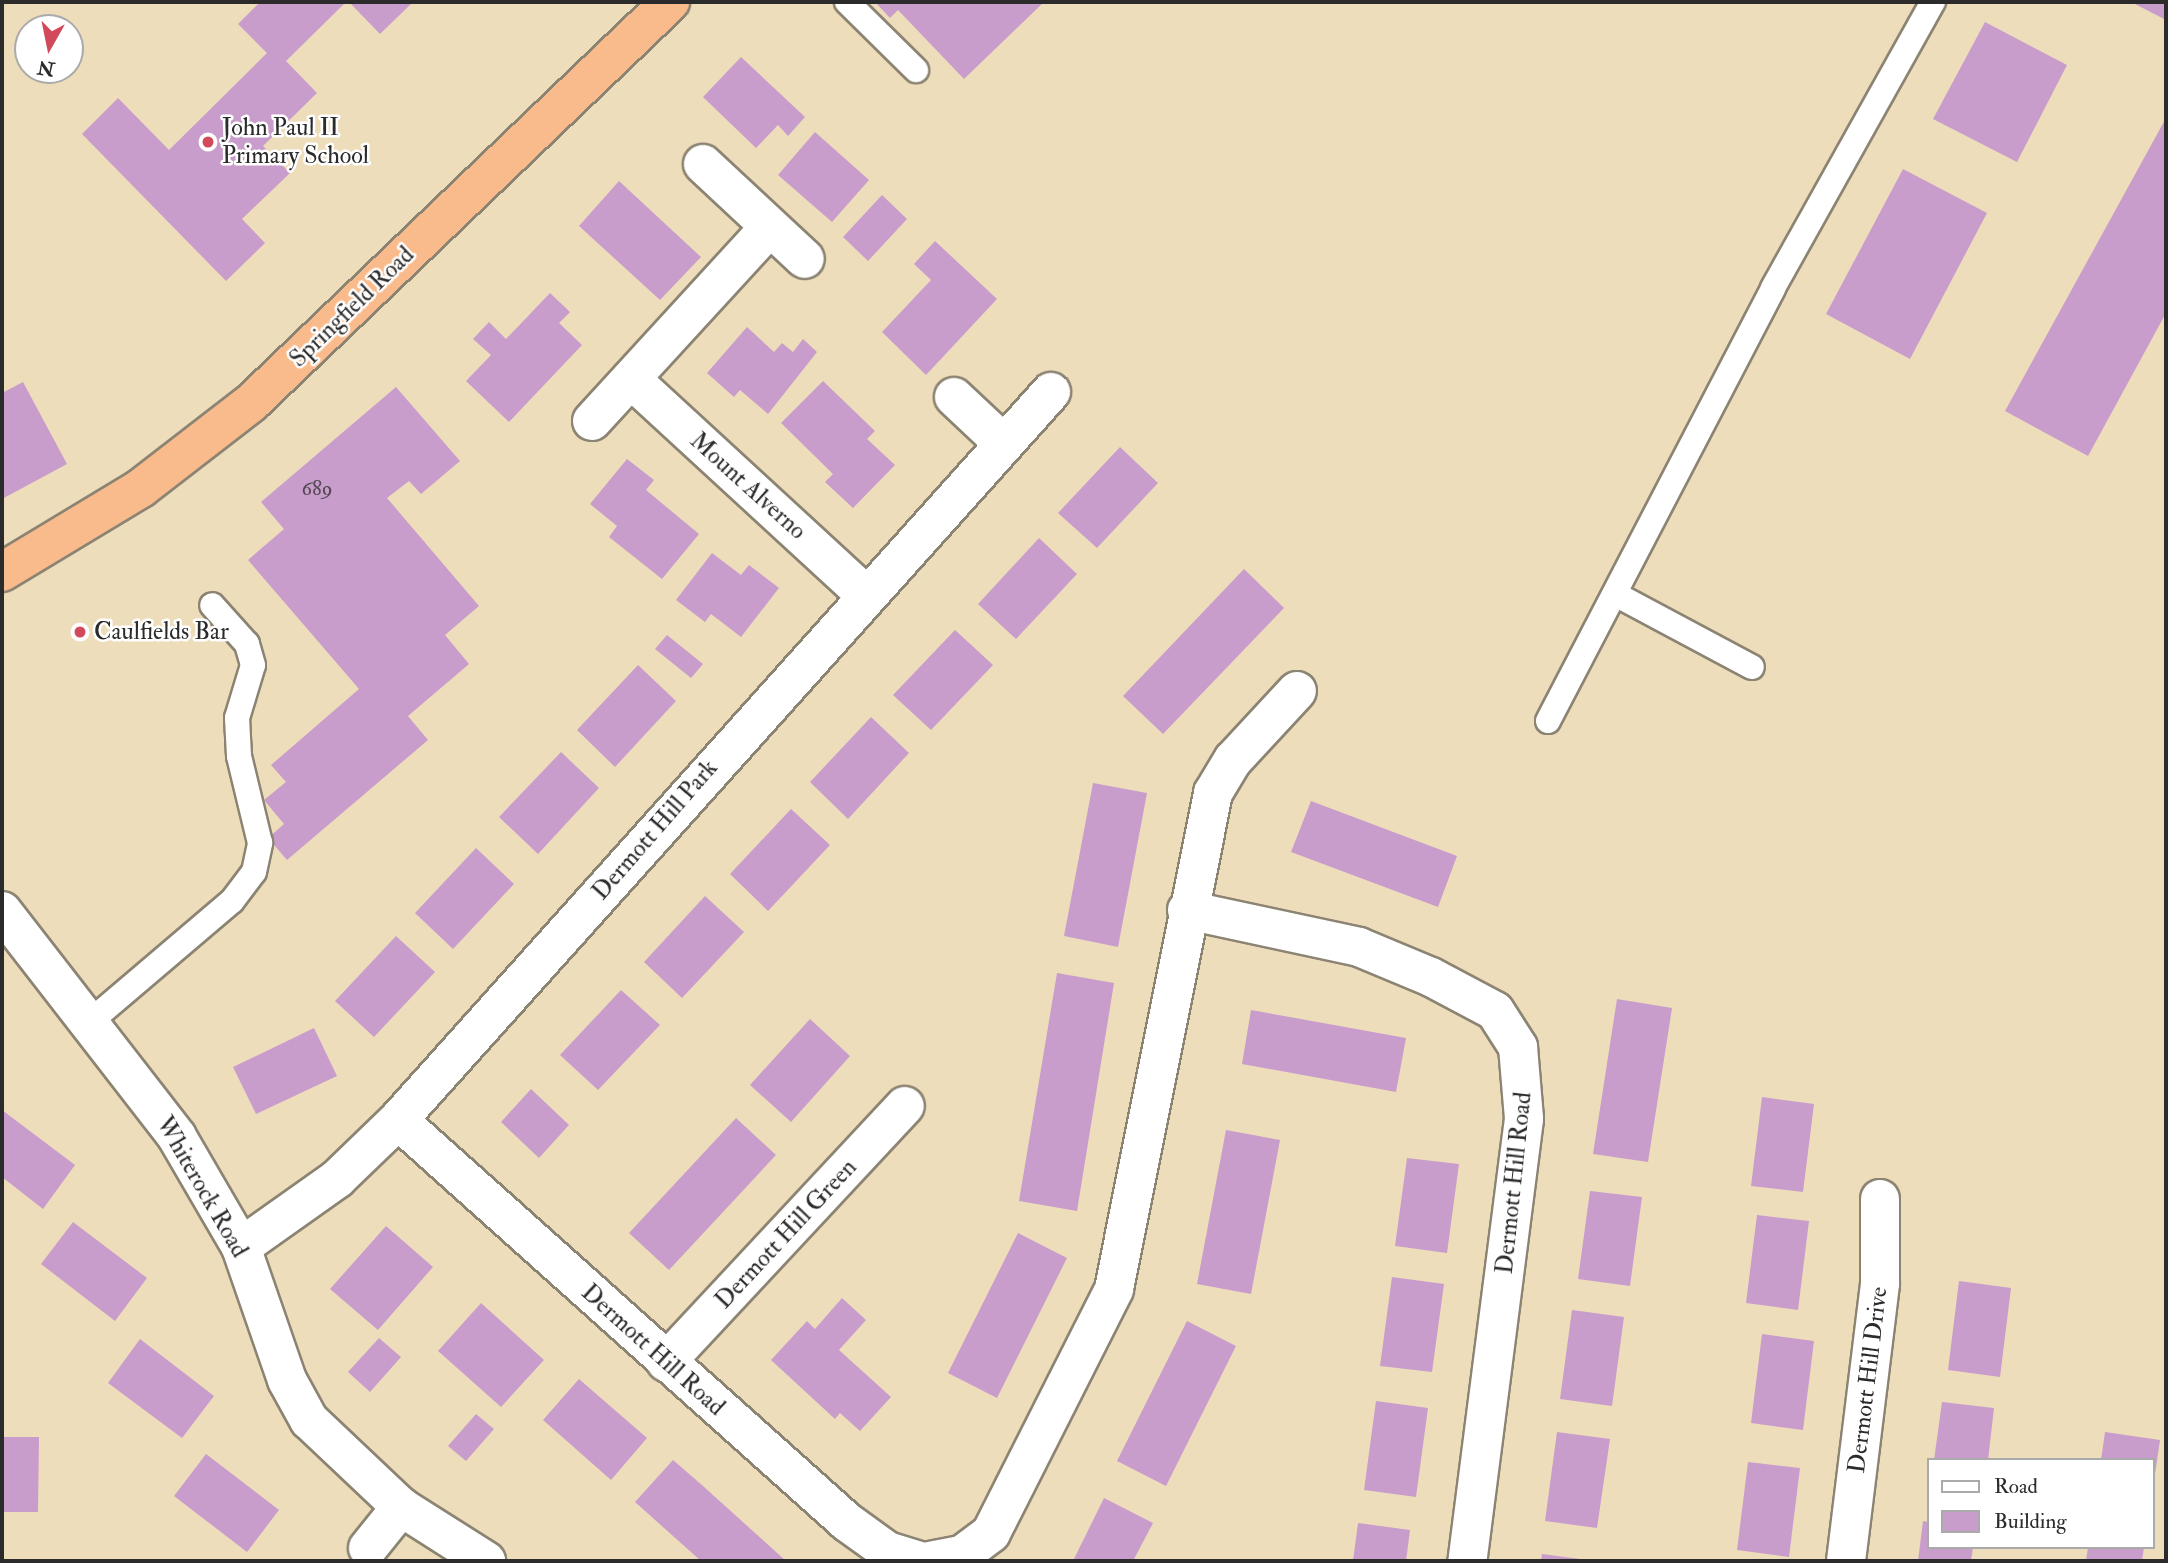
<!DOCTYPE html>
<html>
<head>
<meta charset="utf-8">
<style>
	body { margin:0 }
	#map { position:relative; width:2168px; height:1563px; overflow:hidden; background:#edb; font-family:"IM FELL Double Pica",serif }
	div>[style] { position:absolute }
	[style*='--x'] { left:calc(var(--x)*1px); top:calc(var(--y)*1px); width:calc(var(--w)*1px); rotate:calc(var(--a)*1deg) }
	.building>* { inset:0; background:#c89dcc }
	.roads { filter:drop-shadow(2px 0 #8c8473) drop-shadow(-2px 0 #8c8473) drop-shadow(0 2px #8c8473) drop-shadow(0 -2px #8c8473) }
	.lane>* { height:24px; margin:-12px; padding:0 12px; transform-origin:12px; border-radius:12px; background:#fff }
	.street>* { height:38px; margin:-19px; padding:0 19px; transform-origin:19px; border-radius:19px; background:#fff }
	.highway>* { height:38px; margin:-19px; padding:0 19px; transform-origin:19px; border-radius:19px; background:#fabb8c }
	.dots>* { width:19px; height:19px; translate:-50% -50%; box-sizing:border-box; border:4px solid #fff; border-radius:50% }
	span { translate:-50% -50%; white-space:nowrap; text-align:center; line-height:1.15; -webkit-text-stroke:5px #fff; paint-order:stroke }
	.number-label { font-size:21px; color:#524853 }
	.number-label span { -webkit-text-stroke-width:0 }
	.poi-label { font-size:24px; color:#2b2b2b }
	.left { translate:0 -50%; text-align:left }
	.street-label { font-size:24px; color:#2b2b2b }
	.frame { position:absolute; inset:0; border:4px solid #2b2b2b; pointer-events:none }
	.legend { position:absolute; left:1927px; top:1458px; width:228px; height:91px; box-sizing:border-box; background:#fff; border:2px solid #aaa; margin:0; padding:9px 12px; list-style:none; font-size:21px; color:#2b2b2b }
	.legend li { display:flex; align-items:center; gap:14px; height:35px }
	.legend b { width:35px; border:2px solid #aaa }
	.north { position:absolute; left:14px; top:14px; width:70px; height:70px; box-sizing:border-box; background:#fff; border:2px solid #aaa; border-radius:50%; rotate:189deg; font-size:19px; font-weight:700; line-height:28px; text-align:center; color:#2b2b2b }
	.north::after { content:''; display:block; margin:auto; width:24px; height:32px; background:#d1495b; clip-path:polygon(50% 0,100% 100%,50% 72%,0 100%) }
</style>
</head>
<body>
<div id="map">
	<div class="building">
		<i style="clip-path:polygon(260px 2px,346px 2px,286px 61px,317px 93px,263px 146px,290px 173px,242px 219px,265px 243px,226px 281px,82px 134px,118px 98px,169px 150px,267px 53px,238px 24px)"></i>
		<i style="clip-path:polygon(349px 2px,413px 2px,380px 34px)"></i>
		<i style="clip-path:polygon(875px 2px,1044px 2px,964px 79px,898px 10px,890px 18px)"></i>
		<i style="clip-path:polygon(2131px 2px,2166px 2px,2166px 20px)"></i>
		<i style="clip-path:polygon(1985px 22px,2067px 65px,2017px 162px,1933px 119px)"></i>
		<i style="clip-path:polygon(741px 57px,805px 117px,788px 136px,778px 125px,756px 148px,703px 97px)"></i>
		<i style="clip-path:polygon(2166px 118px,2166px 313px,2088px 456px,2005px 411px)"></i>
		<i style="clip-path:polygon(815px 132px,869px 180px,832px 222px,778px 175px)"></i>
		<i style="clip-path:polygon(1903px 169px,1987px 213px,1910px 359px,1826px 314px)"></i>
		<i style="clip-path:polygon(619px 181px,701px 257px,660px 300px,579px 226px)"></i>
		<i style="clip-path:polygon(882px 195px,907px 219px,868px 261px,843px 237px)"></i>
		<i style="clip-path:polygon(935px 241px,997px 299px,926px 375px,882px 332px,931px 280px,914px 264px)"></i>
		<i style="clip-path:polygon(550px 293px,570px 312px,559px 323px,582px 345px,509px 422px,466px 381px,491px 355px,473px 339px,489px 322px,506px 339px)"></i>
		<i style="clip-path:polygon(747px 327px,774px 352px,782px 343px,793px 352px,803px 339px,817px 352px,768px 414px,740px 390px,734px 397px,707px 373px)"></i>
		<i style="clip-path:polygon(823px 381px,875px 431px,867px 439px,895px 465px,853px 508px,825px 482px,833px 474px,781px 423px)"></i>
		<i style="clip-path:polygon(23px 382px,67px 464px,2px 499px,2px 393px)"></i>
		<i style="clip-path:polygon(396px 387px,460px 461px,421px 494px,409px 481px,387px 498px,479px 606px,445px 635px,469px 664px,408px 716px,428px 740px,287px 860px,268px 838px,284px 824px,264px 800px,286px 782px,271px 765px,359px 689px,248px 560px,284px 529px,261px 502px)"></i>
		<i style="clip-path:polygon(1120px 447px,1158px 483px,1097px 548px,1058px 513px)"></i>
		<i style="clip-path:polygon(627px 459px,654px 480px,646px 490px,699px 534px,662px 579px,609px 537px,617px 526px,590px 504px)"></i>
		<i style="clip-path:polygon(1039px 538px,1077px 574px,1016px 639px,978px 604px)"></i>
		<i style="clip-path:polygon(712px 553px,741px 575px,749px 565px,779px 588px,741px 637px,711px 614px,705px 622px,676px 600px)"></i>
		<i style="clip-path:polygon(1244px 569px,1284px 608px,1163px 734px,1123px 696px)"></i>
		<i style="clip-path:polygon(955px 630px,993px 665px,931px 730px,893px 695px)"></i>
		<i style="clip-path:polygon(667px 635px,703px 664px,691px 678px,655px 649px)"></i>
		<i style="clip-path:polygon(638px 665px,676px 701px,615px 767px,577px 730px)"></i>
		<i style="clip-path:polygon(871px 717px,909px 753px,848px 819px,810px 782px)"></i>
		<i style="clip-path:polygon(561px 752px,599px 788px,538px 854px,499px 817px)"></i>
		<i style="clip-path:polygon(1093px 783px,1147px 793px,1118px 947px,1064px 936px)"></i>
		<i style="clip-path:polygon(1311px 801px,1457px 856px,1438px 907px,1291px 852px)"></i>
		<i style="clip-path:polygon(791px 809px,830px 845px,768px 911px,730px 874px)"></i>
		<i style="clip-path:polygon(476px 848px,514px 884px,453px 949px,415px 913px)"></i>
		<i style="clip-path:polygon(705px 896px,744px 932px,682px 998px,644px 962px)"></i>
		<i style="clip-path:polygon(396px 936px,435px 972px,374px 1037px,335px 1001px)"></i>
		<i style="clip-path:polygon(1057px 973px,1114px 983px,1077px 1211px,1019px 1201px)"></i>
		<i style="clip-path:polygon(621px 990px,660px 1025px,598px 1090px,560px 1055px)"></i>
		<i style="clip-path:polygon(1617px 999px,1672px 1008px,1648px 1162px,1593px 1154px)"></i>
		<i style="clip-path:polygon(1251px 1010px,1406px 1038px,1396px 1092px,1242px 1064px)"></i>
		<i style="clip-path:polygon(810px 1019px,850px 1056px,791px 1122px,750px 1085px)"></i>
		<i style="clip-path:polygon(314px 1028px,337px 1076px,256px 1114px,233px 1067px)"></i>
		<i style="clip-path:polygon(531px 1089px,569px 1125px,539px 1158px,501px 1122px)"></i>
		<i style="clip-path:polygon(1762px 1097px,1814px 1104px,1803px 1192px,1751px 1186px)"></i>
		<i style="clip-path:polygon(2px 1110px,75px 1165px,43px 1209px,2px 1177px)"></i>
		<i style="clip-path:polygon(736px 1118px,776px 1155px,669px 1270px,629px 1233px)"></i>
		<i style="clip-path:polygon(1226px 1130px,1280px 1140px,1251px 1294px,1197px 1284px)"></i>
		<i style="clip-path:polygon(1407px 1158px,1459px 1164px,1447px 1253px,1395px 1246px)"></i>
		<i style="clip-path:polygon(1590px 1191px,1642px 1197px,1630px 1286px,1578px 1279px)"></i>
		<i style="clip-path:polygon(1757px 1215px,1809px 1221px,1798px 1310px,1746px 1303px)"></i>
		<i style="clip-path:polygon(73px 1222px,147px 1278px,115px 1321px,41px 1264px)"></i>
		<i style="clip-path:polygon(386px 1226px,433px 1267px,378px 1330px,330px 1289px)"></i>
		<i style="clip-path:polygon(1018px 1233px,1067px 1258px,997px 1398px,948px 1373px)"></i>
		<i style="clip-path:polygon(1392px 1277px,1444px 1284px,1432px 1372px,1380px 1366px)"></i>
		<i style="clip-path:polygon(1959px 1281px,2011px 1288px,2000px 1377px,1948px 1370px)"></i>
		<i style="clip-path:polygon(842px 1298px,866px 1320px,839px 1350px,891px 1397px,860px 1431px,840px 1413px,835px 1419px,771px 1360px,807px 1321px,815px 1329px)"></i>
		<i style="clip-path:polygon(481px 1303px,544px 1360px,501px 1407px,438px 1351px)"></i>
		<i style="clip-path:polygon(1572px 1310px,1624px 1317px,1612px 1406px,1560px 1399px)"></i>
		<i style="clip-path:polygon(1187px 1321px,1236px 1346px,1166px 1486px,1117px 1461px)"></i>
		<i style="clip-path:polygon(1762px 1334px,1814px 1341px,1803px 1430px,1751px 1423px)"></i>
		<i style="clip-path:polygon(379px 1338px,401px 1357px,370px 1392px,348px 1372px)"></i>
		<i style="clip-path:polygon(140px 1339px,214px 1396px,182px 1438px,108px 1383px)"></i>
		<i style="clip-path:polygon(579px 1379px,647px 1438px,611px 1480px,543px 1420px)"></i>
		<i style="clip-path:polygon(1376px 1401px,1428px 1408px,1416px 1497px,1364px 1490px)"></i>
		<i style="clip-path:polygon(1942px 1402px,1994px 1408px,1988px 1460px,1934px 1460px)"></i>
		<i style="clip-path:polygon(476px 1414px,494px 1429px,466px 1461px,448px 1446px)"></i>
		<i style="clip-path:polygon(1557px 1432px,1610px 1439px,1597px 1528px,1545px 1521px)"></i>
		<i style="clip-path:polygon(2105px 1432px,2160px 1440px,2154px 1481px,2152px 1460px,2101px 1460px)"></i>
		<i style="clip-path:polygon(2px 1437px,39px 1437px,38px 1512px,2px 1512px)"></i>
		<i style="clip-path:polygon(206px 1454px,279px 1510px,247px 1552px,174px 1496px)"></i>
		<i style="clip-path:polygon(673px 1460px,703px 1486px,786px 1561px,701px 1561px,635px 1502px)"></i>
		<i style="clip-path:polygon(1748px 1462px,1800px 1468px,1789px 1557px,1737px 1550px)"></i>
		<i style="clip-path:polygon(1104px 1498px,1153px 1523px,1133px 1561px,1073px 1561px)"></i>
		<i style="clip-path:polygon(1923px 1521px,1928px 1522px,1928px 1547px,1973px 1547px,1971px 1561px,1918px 1561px)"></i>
		<i style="clip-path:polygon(1358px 1523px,1410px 1530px,1406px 1561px,1353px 1561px)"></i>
		<i style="clip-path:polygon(2088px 1547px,2144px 1547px,2142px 1561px,2086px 1561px)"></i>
		<i style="clip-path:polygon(1542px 1554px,1588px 1560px,1588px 1561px,1541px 1561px)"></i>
	</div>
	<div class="roads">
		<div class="lane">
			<i style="--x:847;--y:2;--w:97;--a:44.6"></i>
			<i style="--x:1615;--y:594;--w:155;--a:28.1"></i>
			<i style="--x:1548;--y:721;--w:488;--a:-62.5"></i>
			<i style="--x:1773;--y:288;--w:328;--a:-60.8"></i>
			<i style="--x:92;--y:1020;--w:184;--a:-40.4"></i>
			<i style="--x:232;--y:901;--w:36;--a:-53"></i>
			<i style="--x:254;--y:872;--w:30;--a:-78"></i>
			<i style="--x:260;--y:843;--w:89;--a:-103.6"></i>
			<i style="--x:239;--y:756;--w:38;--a:-93"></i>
			<i style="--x:237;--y:718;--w:55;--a:-73.2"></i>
			<i style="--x:253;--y:665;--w:22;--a:-106"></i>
			<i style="--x:247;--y:644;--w:52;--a:-131.9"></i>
		</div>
		<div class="street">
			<i style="--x:703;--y:164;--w:139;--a:43"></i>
			<i style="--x:631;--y:379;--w:316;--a:42.6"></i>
			<i style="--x:954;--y:397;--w:67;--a:43.2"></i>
			<i style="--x:592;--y:421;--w:263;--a:-47.5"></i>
			<i style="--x:1187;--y:910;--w:176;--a:12.1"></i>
			<i style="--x:1359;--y:947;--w:78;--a:22.6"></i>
			<i style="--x:1431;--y:977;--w:72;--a:28"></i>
			<i style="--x:1495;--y:1011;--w:43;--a:57.4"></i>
			<i style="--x:1518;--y:1047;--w:72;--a:85.2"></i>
			<i style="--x:1524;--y:1119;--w:446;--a:97.3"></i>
			<i style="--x:2;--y:911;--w:286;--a:52.2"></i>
			<i style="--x:177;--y:1137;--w:127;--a:59.8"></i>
			<i style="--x:241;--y:1247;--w:141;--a:70.9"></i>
			<i style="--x:287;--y:1380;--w:46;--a:61.2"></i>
			<i style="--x:309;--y:1420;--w:127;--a:43.4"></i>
			<i style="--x:401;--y:1507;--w:101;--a:32.4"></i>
			<i style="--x:398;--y:1120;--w:603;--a:41.84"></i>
			<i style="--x:847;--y:1522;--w:49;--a:35.9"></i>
			<i style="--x:887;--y:1551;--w:34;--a:17"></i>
			<i style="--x:241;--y:1247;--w:118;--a:-35.3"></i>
			<i style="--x:337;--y:1179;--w:85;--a:-44"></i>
			<i style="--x:398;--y:1120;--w:978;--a:-48.11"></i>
			<i style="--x:666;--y:1362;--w:350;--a:-47"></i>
			<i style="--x:368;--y:1548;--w:53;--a:-51.2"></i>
			<i style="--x:930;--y:1561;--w:33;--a:-11"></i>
			<i style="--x:962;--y:1555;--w:36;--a:-37"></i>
			<i style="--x:991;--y:1533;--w:273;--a:-63.2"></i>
			<i style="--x:1114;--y:1289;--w:506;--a:-78.71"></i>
			<i style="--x:1213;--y:793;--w:39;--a:-59"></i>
			<i style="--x:1233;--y:760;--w:94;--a:-47.2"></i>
			<i style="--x:1846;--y:1561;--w:280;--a:-83"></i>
			<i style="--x:1880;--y:1283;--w:84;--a:-90"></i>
		</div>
		<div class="highway">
			<i style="--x:2;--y:572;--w:162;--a:-31.1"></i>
			<i style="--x:141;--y:488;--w:139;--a:-37.7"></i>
			<i style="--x:251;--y:403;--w:580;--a:-43.74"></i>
		</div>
	</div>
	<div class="dots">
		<i style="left:208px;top:142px;background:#d1495b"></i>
		<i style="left:80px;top:632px;background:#d1495b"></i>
	</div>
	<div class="number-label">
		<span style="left:317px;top:489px">689</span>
	</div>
	<div class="poi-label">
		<span class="left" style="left:222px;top:142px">John Paul II<br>Primary School</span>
		<span class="left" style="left:94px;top:632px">Caulfields Bar</span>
	</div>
	<div class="street-label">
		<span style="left:352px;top:307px;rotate:-44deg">Springfield Road</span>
		<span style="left:748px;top:486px;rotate:42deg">Mount Alverno</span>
		<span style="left:655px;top:830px;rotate:-49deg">Dermott Hill Park</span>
		<span style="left:1514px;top:1183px;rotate:-84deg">Dermott Hill Road</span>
		<span style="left:202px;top:1187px;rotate:60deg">Whiterock Road</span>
		<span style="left:786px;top:1234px;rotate:-47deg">Dermott Hill Green</span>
		<span style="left:653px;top:1350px;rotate:42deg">Dermott Hill Road</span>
		<span style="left:1868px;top:1380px;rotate:-83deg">Dermott Hill Drive</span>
	</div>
	<div class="frame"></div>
	<ul class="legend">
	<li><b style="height:9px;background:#fff"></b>Road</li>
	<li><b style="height:19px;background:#c89dcc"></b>Building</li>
	</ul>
	<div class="north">N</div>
</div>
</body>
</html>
